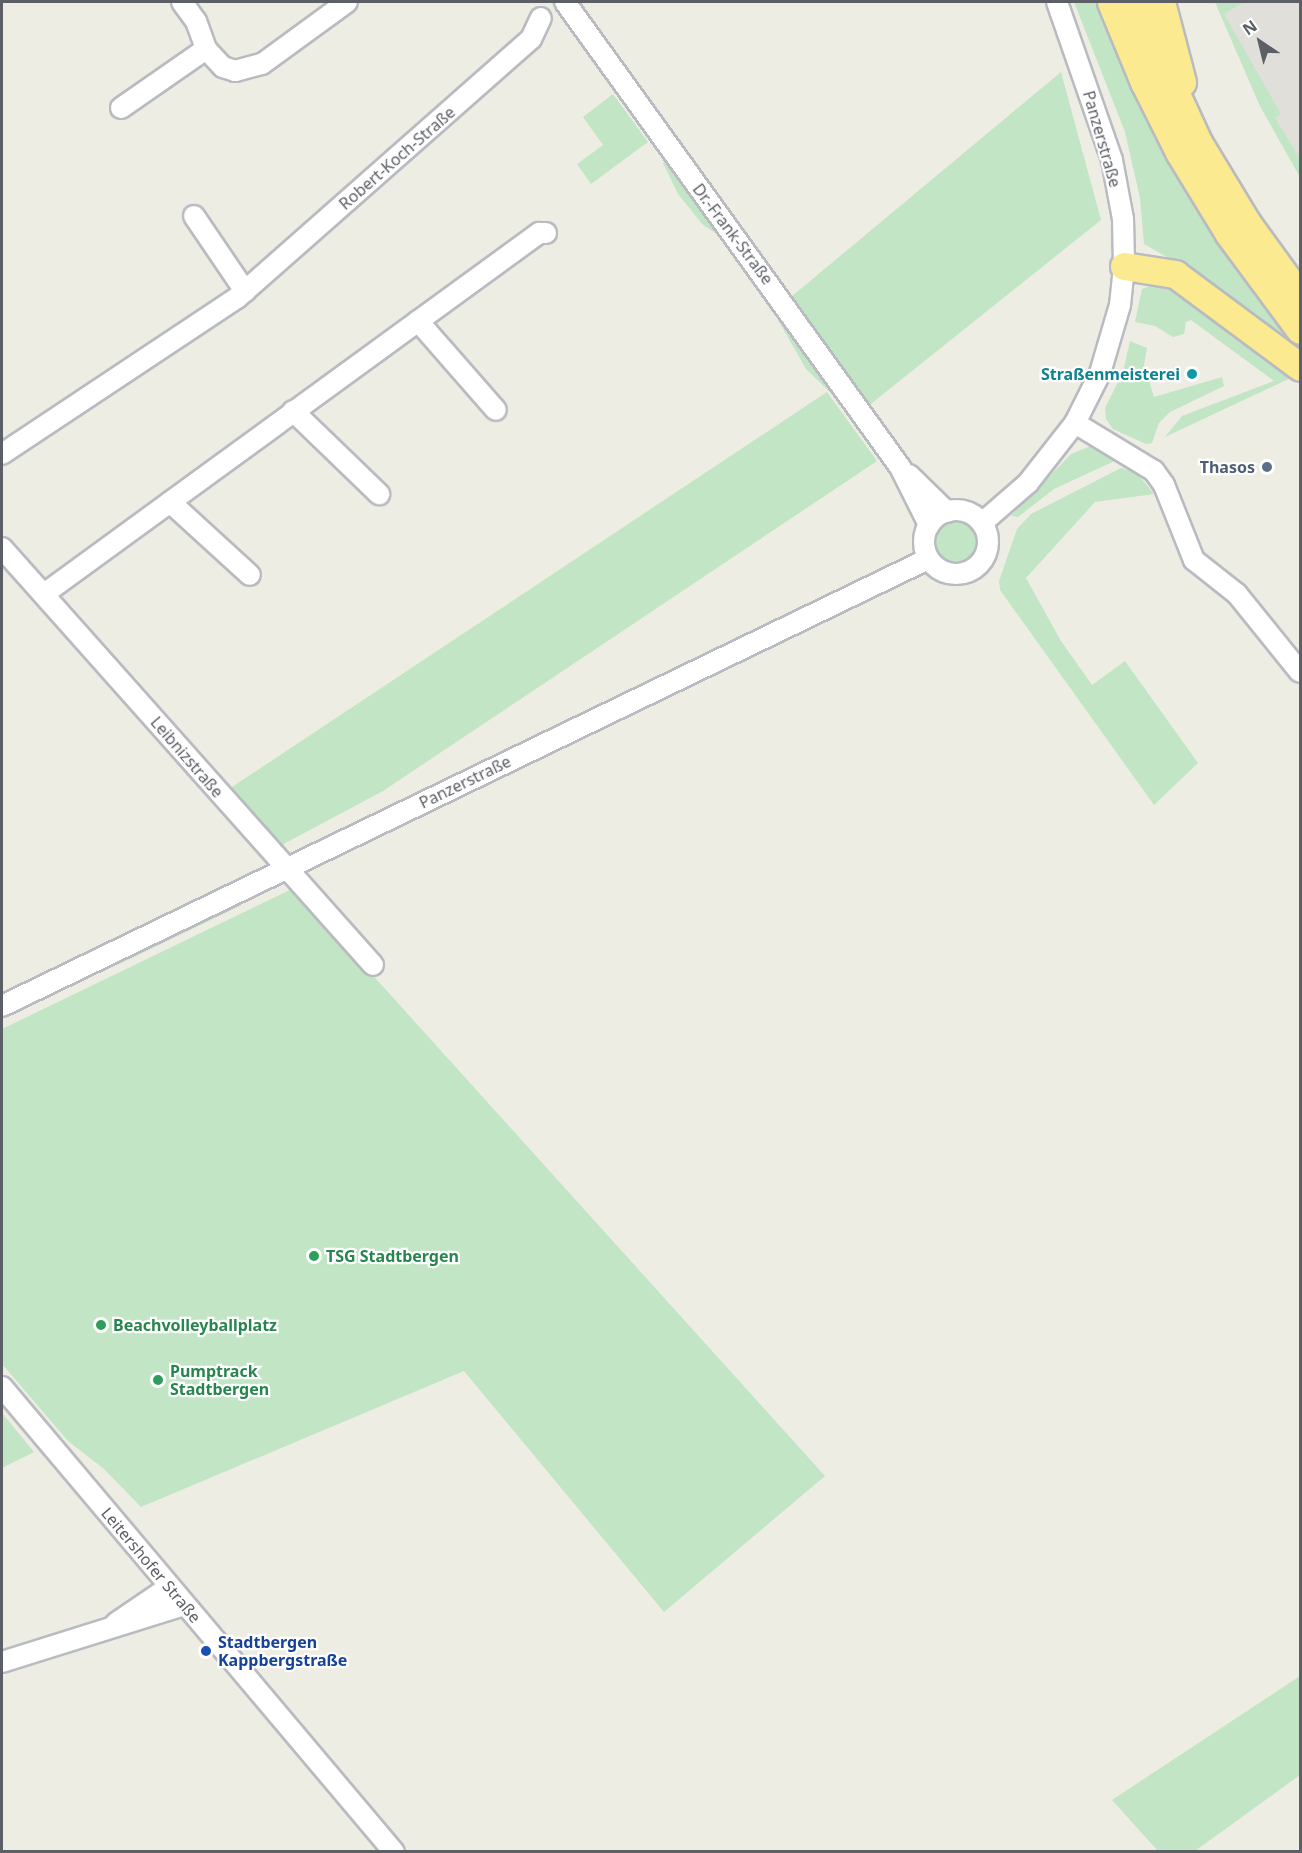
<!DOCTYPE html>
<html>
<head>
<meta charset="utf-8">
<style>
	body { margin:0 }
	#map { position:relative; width:1302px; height:1853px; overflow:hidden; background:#eeede4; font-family:"Noto Sans",sans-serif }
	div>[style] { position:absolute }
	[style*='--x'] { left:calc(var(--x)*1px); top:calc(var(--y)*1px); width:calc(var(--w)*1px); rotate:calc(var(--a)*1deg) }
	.industrial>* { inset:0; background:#e0dfd9 }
	.green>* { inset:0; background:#c1e5c5 }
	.round { border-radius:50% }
	.roads { filter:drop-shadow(2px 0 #b9bbc0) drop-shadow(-2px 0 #b9bbc0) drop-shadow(0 2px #b9bbc0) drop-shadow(0 -2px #b9bbc0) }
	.minor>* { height:20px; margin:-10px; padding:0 10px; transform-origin:10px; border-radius:10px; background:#fff }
	.minor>.ring { margin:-10px; padding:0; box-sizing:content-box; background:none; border:20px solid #fff; border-radius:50% }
	.highway>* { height:27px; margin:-13.5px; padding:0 13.5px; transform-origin:13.5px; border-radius:13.5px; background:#fbea8f }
	.dots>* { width:16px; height:16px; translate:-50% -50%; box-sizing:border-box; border:3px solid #fff; border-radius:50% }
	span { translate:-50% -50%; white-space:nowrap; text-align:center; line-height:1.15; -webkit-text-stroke:4.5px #fff; paint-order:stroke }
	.street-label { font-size:16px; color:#5c5f65 }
	.culture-label { font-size:16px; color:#0d838f; font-weight:700 }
	.right { translate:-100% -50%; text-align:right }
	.service-label { font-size:16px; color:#4e5e75; font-weight:700 }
	.leisure-label { font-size:16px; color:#27864d; font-weight:700 }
	.left { translate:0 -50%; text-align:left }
	.transit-label { font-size:16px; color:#164399; font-weight:700 }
	.frame { position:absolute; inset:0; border:3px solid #5c5f65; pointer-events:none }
	.north { position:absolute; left:1230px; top:12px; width:60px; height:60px; -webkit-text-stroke:4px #fff; paint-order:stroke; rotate:325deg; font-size:16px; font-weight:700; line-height:24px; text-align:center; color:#5c5f65 }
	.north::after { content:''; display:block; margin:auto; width:21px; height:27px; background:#5c5f65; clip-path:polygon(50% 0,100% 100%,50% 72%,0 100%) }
</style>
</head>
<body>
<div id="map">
	<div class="industrial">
		<i style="clip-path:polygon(1215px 2px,1300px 2px,1300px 177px,1260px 106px)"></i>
	</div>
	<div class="green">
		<i style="clip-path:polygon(1074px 2px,1098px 2px,1127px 74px,1170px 163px,1241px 276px,1300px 347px,1300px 358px,1200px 276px,1144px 244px,1140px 198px,1125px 132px)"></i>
		<i style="clip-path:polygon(1215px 2px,1244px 2px,1224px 14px,1281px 114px,1275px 118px,1300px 159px,1300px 177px,1260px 106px)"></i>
		<i style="clip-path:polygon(1061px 72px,1101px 220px,867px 407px,791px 297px)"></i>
		<i style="clip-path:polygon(613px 94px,648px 142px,591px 184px,577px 164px,603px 145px,583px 117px)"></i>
		<i style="clip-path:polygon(670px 158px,883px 457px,910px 500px,907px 501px,881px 459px,834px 396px,806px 369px,777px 318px,717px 234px,703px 225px,678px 194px,663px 163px)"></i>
		<i style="clip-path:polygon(1165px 280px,1293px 377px,1165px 437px,1182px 416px,1274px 381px,1191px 320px,1186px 322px,1184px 334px,1173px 337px,1155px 326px,1135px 322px,1142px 289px)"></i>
		<i style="clip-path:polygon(1130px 341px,1147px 348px,1144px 365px,1154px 397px,1222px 377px,1224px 386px,1170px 412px,1159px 423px,1152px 443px,1146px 444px,1113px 429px,1106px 419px,1105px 408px,1123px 372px)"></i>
		<i style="clip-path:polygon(827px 392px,877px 461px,383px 791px,278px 847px,229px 789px)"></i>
		<i style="clip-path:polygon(1091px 446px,1119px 459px,1054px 489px,1018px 517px,1011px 516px,1071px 454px)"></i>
		<i style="clip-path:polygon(1121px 468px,1136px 472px,1154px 494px,1095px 502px,1026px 578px,1061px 641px,1092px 685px,1125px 661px,1198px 763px,1154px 805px,1000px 590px,999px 581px,1017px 529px,1031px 514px)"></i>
		<i class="round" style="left:933px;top:519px;width:46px;height:46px"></i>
		<i style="clip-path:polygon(294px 888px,825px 1476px,664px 1612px,464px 1371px,141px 1507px,104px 1469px,68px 1441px,2px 1364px,2px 1029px)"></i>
		<i style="clip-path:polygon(231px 904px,242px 905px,117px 965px,119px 959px)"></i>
		<i style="clip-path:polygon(2px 1413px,34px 1452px,2px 1468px)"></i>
		<i style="clip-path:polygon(1300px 1676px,1300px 1775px,1195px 1851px,1158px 1851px,1112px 1800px)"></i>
	</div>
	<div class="roads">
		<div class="minor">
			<i style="--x:182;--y:2;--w:24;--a:54"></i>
			<i style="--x:196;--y:21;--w:30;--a:70"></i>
			<i style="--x:206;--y:49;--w:25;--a:47"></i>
			<i style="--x:223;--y:67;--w:13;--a:18"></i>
			<i style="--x:235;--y:71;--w:28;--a:-15"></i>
			<i style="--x:262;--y:64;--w:105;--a:-36.1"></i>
			<i style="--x:565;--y:2;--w:573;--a:54.23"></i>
			<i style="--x:900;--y:467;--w:65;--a:63.4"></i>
			<i style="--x:121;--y:108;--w:103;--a:-34.8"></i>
			<i style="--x:194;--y:216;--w:91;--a:55.8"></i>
			<i style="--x:418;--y:321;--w:118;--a:48.8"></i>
			<i style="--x:293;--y:411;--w:120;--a:44"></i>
			<i style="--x:1075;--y:423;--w:92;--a:31.3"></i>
			<i style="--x:1154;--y:471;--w:17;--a:54"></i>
			<i style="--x:1164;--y:485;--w:81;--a:68.2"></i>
			<i style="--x:1194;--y:560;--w:55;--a:38.3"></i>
			<i style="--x:1237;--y:594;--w:100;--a:51.1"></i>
			<i style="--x:2;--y:454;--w:282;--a:-33.6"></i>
			<i style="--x:237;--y:298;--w:392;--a:-41.4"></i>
			<i style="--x:531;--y:39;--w:23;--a:-65"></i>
			<i style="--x:909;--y:475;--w:53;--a:44.2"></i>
			<i style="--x:170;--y:502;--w:108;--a:42.4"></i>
			<i class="ring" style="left:924px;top:510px;width:44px;height:44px"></i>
			<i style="--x:982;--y:523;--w:61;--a:-41"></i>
			<i style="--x:1028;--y:483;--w:76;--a:-51.9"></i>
			<i style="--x:1075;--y:423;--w:56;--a:-63.4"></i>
			<i style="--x:1100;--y:373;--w:71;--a:-73.6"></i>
			<i style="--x:1120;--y:305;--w:39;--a:-84"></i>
			<i style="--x:1124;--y:266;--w:47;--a:-91.2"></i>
			<i style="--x:1123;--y:219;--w:60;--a:-100.6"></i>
			<i style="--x:1112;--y:160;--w:167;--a:-109.2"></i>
			<i style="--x:2;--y:548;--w:558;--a:48.34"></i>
			<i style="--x:44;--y:594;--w:613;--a:-36.1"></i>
			<i style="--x:539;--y:233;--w:7;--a:0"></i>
			<i style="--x:2;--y:1006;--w:1028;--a:-25.77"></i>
			<i style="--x:2;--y:1387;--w:608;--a:49.87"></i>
			<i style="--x:116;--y:1623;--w:64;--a:-34.2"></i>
			<i style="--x:2;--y:1662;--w:191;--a:-17.4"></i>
		</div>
		<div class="highway">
			<i style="--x:1111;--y:2;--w:87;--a:67.6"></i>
			<i style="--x:1144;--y:82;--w:78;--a:63.4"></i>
			<i style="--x:1179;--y:152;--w:96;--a:58.6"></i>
			<i style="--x:1229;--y:234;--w:119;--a:53.5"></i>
			<i style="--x:1134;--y:2;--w:154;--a:65.4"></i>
			<i style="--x:1198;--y:142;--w:95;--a:58.8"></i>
			<i style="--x:1247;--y:223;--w:90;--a:54"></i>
			<i style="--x:1161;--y:2;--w:83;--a:75.3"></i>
			<i style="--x:1124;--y:266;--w:52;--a:8.9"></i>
			<i style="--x:1175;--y:274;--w:156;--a:36.6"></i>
		</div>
	</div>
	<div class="dots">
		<i style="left:1192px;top:374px;background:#0f9aa8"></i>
		<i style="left:1267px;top:467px;background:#5c6f8a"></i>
		<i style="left:314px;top:1256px;background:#2e9e5b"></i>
		<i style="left:101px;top:1325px;background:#2e9e5b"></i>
		<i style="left:158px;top:1380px;background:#2e9e5b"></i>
		<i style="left:206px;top:1651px;background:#1a4fb4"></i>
	</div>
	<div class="street-label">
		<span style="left:1102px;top:139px;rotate:74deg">Panzerstraße</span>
		<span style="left:397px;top:158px;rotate:-41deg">Robert-Koch-Straße</span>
		<span style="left:733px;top:234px;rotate:53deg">Dr.-Frank-Straße</span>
		<span style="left:187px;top:757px;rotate:49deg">Leibnizstraße</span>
		<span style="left:465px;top:782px;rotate:-26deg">Panzerstraße</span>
		<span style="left:151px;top:1565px;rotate:50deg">Leitershofer Straße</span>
	</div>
	<div class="culture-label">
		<span class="right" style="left:1180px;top:374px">Straßenmeisterei</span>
	</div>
	<div class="service-label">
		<span class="right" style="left:1255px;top:467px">Thasos</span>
	</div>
	<div class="leisure-label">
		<span class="left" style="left:326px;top:1256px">TSG Stadtbergen</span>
		<span class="left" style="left:113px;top:1325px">Beachvolleyballplatz</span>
		<span class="left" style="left:170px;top:1380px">Pumptrack<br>Stadtbergen</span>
	</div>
	<div class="transit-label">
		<span class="left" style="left:218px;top:1651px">Stadtbergen<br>Kappbergstraße</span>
	</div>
	<div class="frame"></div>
	<div class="north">N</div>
</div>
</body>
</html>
